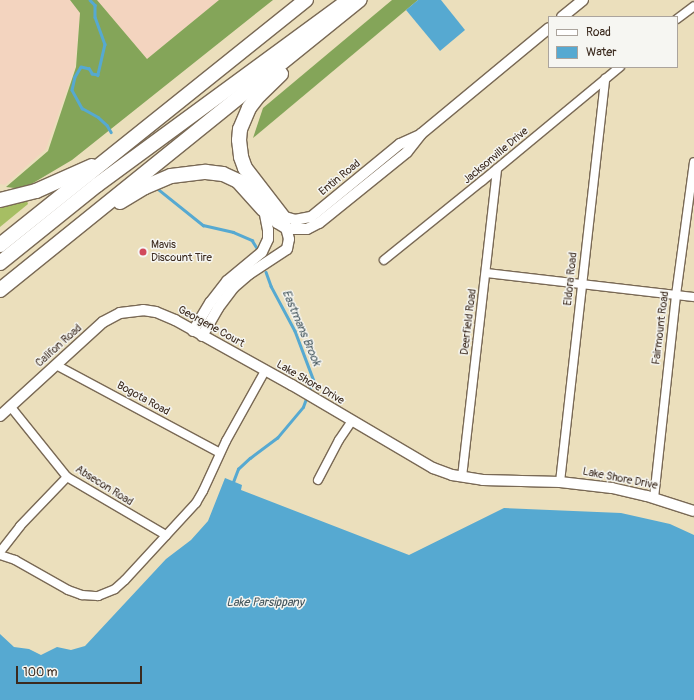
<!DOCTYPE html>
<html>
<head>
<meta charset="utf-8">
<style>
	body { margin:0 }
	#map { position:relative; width:694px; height:700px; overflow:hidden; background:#ebdfbc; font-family:Pangolin,sans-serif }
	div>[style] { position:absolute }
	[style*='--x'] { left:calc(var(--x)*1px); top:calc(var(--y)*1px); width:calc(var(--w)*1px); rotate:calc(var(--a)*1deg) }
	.built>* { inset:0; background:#f3d4bf }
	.green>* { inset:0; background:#a6be63 }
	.forest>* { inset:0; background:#84a559 }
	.water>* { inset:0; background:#56a9d1 }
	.stream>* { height:2.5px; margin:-1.25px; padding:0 1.25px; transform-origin:1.25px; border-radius:1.25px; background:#56a9d1 }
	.roads { filter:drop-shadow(1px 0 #796955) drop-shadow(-1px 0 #796955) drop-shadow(0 1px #796955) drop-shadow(0 -1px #796955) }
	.minor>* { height:8px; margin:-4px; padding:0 4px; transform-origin:4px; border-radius:4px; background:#fff }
	.tertiary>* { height:10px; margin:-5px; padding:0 5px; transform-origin:5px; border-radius:5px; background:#fff }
	.motorway>* { height:14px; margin:-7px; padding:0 7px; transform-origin:7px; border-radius:7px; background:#fff }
	.dots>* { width:11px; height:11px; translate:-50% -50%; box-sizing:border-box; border:2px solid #f6f6f2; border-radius:50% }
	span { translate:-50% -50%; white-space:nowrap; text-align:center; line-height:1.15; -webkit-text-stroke:3px #f6f6f2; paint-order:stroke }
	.street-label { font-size:11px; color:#3b2a1e }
	.poi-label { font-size:11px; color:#3b2a1e }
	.left { translate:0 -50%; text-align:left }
	.water-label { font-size:12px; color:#44565d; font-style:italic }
	.legend { position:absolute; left:548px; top:16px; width:130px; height:52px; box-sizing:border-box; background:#f6f6f2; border:1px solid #aba49d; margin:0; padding:5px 7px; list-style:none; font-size:12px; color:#3b2a1e }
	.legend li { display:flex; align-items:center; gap:8px; height:20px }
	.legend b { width:20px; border:1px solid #aba49d }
	.scale { position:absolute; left:16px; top:666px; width:126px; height:18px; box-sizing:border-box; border:2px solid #3b2a1e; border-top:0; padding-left:5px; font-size:12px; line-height:14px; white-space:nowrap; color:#3b2a1e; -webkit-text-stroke:3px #f6f6f2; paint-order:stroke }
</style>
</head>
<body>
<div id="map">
	<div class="built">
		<i style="clip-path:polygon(0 0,70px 0,80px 12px,75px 67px,46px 149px,5px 185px,0 184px)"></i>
		<i style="clip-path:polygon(97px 0,219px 0,147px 59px)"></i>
	</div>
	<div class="green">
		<i style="clip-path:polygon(27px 201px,28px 204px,0 227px,0 206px)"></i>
	</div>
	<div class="forest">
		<i style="clip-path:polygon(70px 0,97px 0,147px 59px,219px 0,273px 0,72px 160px,23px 189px,6px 187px,48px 151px,76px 67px,80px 13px)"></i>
		<i style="clip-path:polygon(392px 0,418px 0,253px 138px,263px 108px)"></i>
	</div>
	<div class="water">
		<i style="clip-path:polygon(418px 0,441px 0,465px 30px,440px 51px,406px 10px)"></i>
		<i style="clip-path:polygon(225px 478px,242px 485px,241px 490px,409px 555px,504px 508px,621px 513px,670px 524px,694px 535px,694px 700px,0 700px,0 634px,14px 647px,29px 649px,41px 655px,57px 647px,71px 650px,85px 646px,166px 559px,191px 540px,208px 521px)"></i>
	</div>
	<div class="stream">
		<i style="--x:90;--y:0;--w:7;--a:45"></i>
		<i style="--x:95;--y:5;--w:12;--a:90"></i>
		<i style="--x:95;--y:17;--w:29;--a:70"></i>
		<i style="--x:105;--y:44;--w:32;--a:103"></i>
		<i style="--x:98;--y:75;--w:6;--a:-171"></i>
		<i style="--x:92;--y:74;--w:6;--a:-121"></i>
		<i style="--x:89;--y:69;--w:8;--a:-166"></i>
		<i style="--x:81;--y:67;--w:12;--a:121"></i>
		<i style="--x:75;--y:77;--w:13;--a:103"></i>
		<i style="--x:72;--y:90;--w:21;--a:61"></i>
		<i style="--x:82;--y:108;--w:18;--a:29"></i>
		<i style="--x:98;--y:117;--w:12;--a:42"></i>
		<i style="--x:107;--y:125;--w:8;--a:60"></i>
		<i style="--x:158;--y:189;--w:58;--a:38.7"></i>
		<i style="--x:203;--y:225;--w:31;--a:13"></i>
		<i style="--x:233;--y:232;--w:21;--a:23"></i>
		<i style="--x:252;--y:240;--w:9;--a:58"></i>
		<i style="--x:266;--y:272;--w:15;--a:70"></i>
		<i style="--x:271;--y:286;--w:51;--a:61.9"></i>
		<i style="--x:295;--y:331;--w:53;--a:69.2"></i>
		<i style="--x:314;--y:381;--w:12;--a:114"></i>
		<i style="--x:233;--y:482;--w:14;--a:-69"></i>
		<i style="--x:238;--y:469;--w:16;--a:-43"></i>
		<i style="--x:250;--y:458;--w:34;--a:-37"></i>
		<i style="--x:277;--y:438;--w:40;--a:-50"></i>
		<i style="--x:303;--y:407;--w:12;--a:-70"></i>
	</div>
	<div class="roads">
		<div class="minor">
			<i style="--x:677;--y:19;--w:21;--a:-37"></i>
			<i style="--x:384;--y:260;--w:126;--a:-38.9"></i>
			<i style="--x:482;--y:181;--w:179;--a:-39.6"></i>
			<i style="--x:486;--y:273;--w:209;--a:6.6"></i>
			<i style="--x:56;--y:365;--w:186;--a:28.2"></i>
			<i style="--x:10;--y:406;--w:91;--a:51.2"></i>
			<i style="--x:67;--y:477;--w:115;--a:30.4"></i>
			<i style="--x:462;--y:477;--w:310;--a:-83.5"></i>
			<i style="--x:318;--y:480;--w:45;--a:-62.3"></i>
			<i style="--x:339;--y:440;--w:23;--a:-56"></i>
			<i style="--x:560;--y:482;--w:406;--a:-83.6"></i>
			<i style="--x:654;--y:498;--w:204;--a:-83.8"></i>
			<i style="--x:676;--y:295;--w:134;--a:-82.3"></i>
			<i style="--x:0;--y:552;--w:33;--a:-52"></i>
			<i style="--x:20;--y:526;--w:68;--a:-46.2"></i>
			<i style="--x:0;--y:555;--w:16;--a:18"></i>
			<i style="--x:15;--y:560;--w:61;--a:29.5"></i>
			<i style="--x:68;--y:590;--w:15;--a:20"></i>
			<i style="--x:82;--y:595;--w:16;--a:4"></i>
			<i style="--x:98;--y:596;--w:18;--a:-22"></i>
			<i style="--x:115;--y:589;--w:13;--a:-42"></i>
			<i style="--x:125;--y:580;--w:105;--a:-47.3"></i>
			<i style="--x:196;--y:503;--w:14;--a:-60"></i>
			<i style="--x:203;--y:491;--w:55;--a:-65.3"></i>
			<i style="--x:226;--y:441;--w:80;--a:-60.9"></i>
		</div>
		<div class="tertiary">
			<i style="--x:562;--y:17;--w:27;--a:-39"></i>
			<i style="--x:263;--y:209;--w:20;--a:45"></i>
			<i style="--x:277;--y:223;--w:12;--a:31"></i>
			<i style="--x:287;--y:229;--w:20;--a:0"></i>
			<i style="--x:307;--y:229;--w:13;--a:-27"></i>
			<i style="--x:319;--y:223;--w:113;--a:-38.9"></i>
			<i style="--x:407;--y:152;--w:23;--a:-52"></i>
			<i style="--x:421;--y:134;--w:166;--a:-39.6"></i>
			<i style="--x:282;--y:216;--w:14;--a:17"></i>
			<i style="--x:295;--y:220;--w:16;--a:-11"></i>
			<i style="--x:311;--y:217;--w:115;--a:-39.4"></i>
			<i style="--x:400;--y:144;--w:20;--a:-24"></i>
			<i style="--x:193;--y:331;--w:33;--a:-59"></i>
			<i style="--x:210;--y:303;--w:28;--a:-52"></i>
			<i style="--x:227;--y:281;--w:45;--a:-39.6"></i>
			<i style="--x:262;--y:252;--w:14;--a:-65"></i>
			<i style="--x:268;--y:239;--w:9;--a:-90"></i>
			<i style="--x:268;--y:230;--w:20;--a:-101"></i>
			<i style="--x:202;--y:336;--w:32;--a:-60"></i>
			<i style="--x:218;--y:308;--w:26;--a:-53"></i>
			<i style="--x:234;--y:287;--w:20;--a:-41"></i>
			<i style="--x:249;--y:274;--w:45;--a:-33.3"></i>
			<i style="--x:287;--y:249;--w:10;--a:-79"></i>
			<i style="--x:289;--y:239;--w:16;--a:-105"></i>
			<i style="--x:0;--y:416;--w:139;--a:-42.4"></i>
			<i style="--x:103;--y:322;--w:19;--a:-28"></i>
			<i style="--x:120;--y:313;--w:23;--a:-7"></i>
			<i style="--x:143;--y:310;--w:13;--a:9"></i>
			<i style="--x:156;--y:312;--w:21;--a:23"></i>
			<i style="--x:175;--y:320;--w:134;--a:29.1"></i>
			<i style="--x:292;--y:385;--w:164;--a:30.5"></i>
			<i style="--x:433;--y:468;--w:20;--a:20"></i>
			<i style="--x:452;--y:475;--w:31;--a:9"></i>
			<i style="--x:483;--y:480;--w:77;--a:1.5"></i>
			<i style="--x:560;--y:482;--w:52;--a:6.6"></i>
			<i style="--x:612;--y:488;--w:36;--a:13"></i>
			<i style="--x:647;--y:496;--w:49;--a:17.7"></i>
		</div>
		<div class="motorway">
			<i style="--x:281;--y:74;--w:30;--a:136"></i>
			<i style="--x:259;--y:95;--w:16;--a:128"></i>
			<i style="--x:249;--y:108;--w:23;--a:113"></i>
			<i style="--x:240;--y:129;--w:11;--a:95"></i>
			<i style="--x:239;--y:140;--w:17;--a:83"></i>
			<i style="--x:241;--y:157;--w:12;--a:70"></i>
			<i style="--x:245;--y:168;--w:61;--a:52.4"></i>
			<i style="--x:0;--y:200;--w:37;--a:-14"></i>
			<i style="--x:36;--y:191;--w:61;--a:-24.1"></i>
			<i style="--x:120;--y:202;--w:29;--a:-31"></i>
			<i style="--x:145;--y:187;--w:28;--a:-23"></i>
			<i style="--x:171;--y:176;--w:35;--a:-7"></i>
			<i style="--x:206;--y:172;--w:17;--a:7"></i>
			<i style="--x:223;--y:174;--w:17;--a:25"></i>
			<i style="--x:238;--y:181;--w:38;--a:48"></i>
			<i style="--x:0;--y:245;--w:392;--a:-38.7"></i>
			<i style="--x:0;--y:263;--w:124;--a:-38.8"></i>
			<i style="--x:97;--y:185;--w:309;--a:-36.3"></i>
			<i style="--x:0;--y:290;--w:462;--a:-38.9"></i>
		</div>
	</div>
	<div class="dots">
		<i style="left:143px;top:252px;background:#d1495b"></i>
	</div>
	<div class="street-label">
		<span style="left:496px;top:156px;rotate:-40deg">Jacksonville Drive</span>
		<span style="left:340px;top:178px;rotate:-39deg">Entin Road</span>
		<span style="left:571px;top:279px;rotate:-84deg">Eldora Road</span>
		<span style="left:469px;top:322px;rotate:-83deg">Deerfield Road</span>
		<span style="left:211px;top:327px;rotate:29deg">Georgene Court</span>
		<span style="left:661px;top:328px;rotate:-83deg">Fairmount Road</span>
		<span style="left:59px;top:346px;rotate:-42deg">Califon Road</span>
		<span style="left:310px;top:383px;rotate:30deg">Lake Shore Drive</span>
		<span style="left:143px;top:399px;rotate:29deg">Bogota Road</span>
		<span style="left:620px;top:479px;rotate:11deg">Lake Shore Drive</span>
		<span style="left:104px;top:486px;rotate:32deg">Absecon Road</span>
	</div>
	<div class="poi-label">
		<span class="left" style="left:151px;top:252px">Mavis<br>Discount Tire</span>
	</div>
	<div class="water-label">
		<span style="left:301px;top:328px;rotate:67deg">Eastmans Brook</span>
		<span style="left:265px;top:603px">Lake Parsippany</span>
	</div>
	<ul class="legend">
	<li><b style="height:5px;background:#fff"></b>Road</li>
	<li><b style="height:11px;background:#56a9d1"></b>Water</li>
	</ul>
	<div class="scale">100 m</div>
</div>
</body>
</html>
